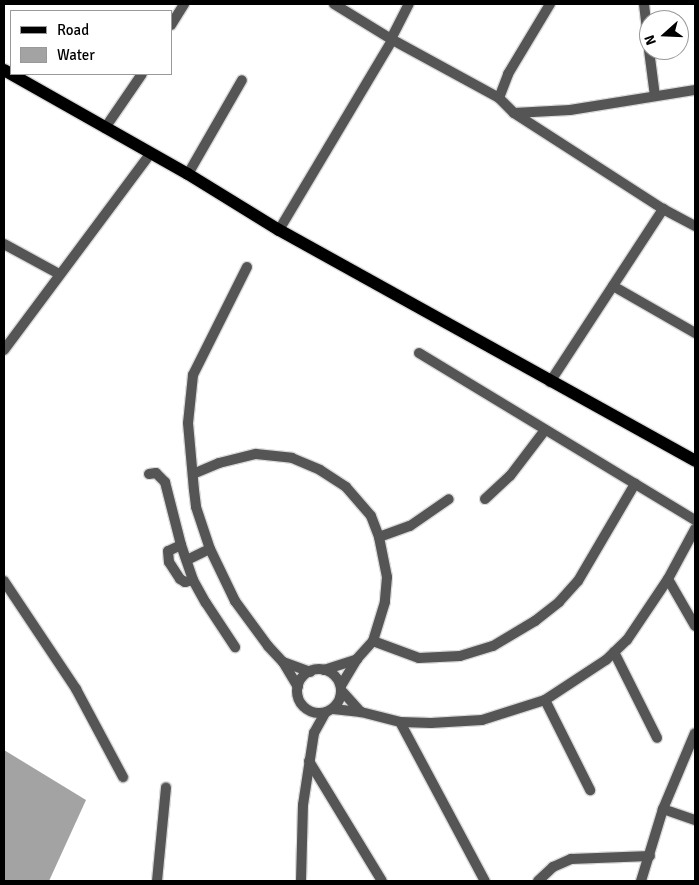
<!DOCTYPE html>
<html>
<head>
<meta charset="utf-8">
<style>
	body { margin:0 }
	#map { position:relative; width:699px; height:885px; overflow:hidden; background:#fff; font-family:Signika,sans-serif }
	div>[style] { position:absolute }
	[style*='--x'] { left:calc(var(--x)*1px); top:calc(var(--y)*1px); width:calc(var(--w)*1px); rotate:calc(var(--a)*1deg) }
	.water>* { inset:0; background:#a3a3a3 }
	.roads { filter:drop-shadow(1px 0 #dbdbdb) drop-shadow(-1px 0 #dbdbdb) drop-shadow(0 1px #dbdbdb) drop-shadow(0 -1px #dbdbdb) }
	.minor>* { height:10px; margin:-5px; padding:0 5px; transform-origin:5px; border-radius:5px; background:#555 }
	.minor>.ring { margin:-5px; padding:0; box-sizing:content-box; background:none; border:10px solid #555; border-radius:50% }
	.primary>* { height:12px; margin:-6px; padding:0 6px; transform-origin:6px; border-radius:6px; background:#000 }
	span { translate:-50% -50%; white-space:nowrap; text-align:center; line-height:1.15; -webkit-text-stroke:4px #fff; paint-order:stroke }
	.frame { position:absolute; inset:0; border:5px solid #000; pointer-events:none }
	.legend { position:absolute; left:10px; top:10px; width:162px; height:65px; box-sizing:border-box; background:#fff; border:1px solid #999; margin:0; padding:6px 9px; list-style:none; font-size:15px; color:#000 }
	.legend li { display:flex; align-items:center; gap:10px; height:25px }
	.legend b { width:25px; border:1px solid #999 }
	.north { position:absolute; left:639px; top:10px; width:50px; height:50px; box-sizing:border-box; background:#fff; border:1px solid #999; border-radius:50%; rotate:250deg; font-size:14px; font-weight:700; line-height:20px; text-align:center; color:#000 }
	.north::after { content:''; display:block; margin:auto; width:18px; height:22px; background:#000; clip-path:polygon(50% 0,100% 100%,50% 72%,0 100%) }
</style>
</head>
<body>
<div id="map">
	<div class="water">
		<i style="clip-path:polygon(4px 750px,86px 800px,49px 881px,4px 881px)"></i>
	</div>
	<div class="roads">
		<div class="minor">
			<i style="--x:334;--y:4;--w:67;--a:31.6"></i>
			<i style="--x:391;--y:39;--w:123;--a:28.6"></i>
			<i style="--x:499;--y:98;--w:21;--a:45"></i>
			<i style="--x:514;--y:113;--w:177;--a:32.8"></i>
			<i style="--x:663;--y:209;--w:36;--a:28"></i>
			<i style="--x:644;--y:4;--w:43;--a:83.4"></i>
			<i style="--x:171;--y:25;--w:25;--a:-58"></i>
			<i style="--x:391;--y:39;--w:39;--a:-63"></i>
			<i style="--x:649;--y:50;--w:46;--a:82.6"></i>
			<i style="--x:499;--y:98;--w:26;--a:-69"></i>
			<i style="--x:508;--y:74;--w:82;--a:-59"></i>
			<i style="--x:514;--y:113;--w:56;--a:-3.1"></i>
			<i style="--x:570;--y:110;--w:127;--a:-9.1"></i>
			<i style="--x:105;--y:128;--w:65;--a:-55.6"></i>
			<i style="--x:188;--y:174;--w:108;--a:-60.1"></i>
			<i style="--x:279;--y:230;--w:222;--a:-59.2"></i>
			<i style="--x:4;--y:244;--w:63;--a:28.6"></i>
			<i style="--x:247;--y:267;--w:121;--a:116.6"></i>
			<i style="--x:193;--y:375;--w:48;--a:95.9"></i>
			<i style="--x:188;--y:423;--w:67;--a:84.9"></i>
			<i style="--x:194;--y:490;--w:17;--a:83"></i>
			<i style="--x:196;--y:507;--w:44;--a:71.6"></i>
			<i style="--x:210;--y:549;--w:58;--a:64.3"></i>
			<i style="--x:235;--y:601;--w:56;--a:53.7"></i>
			<i style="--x:268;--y:646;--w:22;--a:47"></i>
			<i style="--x:283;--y:662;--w:29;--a:59"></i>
			<i style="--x:613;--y:286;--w:95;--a:29.8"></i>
			<i style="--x:4;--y:350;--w:246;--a:-53.3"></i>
			<i style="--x:419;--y:353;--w:323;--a:31.2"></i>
			<i style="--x:550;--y:382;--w:207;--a:-56.8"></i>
			<i style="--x:149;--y:474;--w:7;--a:-8"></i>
			<i style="--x:156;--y:473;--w:13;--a:45"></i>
			<i style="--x:165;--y:482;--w:65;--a:75.7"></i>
			<i style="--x:181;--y:545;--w:37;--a:71"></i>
			<i style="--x:193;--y:580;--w:26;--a:61"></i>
			<i style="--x:206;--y:603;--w:53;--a:56.6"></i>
			<i style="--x:193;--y:474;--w:28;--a:-23"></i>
			<i style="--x:219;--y:463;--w:38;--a:-14"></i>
			<i style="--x:256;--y:454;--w:36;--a:6"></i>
			<i style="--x:292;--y:458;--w:30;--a:23"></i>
			<i style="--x:320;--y:470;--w:31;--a:33"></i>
			<i style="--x:346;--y:487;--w:38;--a:49"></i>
			<i style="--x:371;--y:516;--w:22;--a:69"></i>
			<i style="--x:379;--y:537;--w:41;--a:78.7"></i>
			<i style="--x:387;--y:577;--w:25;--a:95"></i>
			<i style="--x:385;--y:602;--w:41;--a:107.1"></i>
			<i style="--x:373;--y:641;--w:24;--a:132"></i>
			<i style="--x:357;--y:659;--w:31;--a:121"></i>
			<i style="--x:485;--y:499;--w:34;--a:-43"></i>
			<i style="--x:510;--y:476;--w:58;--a:-52.7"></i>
			<i style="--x:379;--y:537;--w:33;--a:-20"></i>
			<i style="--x:410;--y:526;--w:47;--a:-34.7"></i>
			<i style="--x:181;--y:545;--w:14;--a:155"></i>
			<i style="--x:168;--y:551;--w:11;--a:85"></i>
			<i style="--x:169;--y:562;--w:20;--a:57"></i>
			<i style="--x:180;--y:579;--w:6;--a:31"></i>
			<i style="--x:185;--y:582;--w:8;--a:-14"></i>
			<i style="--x:187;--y:560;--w:25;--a:-26"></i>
			<i style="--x:668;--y:579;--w:54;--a:60.1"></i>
			<i style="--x:4;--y:581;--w:130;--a:56.3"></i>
			<i style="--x:76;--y:689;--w:100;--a:61.9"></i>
			<i style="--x:373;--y:641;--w:49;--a:20.3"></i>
			<i style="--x:419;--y:658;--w:41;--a:-2.8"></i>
			<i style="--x:460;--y:656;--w:34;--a:-17"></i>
			<i style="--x:493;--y:646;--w:49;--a:-30.8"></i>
			<i style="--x:535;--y:621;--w:31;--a:-38"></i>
			<i style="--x:559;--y:602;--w:28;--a:-48"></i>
			<i style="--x:578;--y:581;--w:113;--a:-59.6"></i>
			<i style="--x:614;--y:652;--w:96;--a:63.4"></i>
			<i style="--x:283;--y:662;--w:29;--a:20"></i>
			<i class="ring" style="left:297px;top:669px;width:34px;height:34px"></i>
			<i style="--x:324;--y:670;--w:35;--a:-18"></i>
			<i style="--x:341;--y:690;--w:30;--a:48"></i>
			<i style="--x:545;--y:700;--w:101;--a:63.4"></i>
			<i style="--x:333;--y:709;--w:28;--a:6"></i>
			<i style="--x:361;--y:712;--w:40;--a:14.4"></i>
			<i style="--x:400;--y:722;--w:31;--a:2"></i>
			<i style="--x:431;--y:723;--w:51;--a:-3.4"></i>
			<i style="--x:482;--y:720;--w:66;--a:-17.6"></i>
			<i style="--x:545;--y:700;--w:73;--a:-33.3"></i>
			<i style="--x:606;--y:660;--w:29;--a:-44"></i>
			<i style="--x:627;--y:640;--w:73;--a:-56.1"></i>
			<i style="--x:668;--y:579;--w:57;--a:-61.6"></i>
			<i style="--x:400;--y:722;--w:180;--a:61.9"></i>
			<i style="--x:309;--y:761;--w:140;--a:58.7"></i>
			<i style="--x:663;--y:809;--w:34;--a:19"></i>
			<i style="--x:157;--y:881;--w:94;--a:-84.5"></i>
			<i style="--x:301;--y:881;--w:76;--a:-88.5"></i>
			<i style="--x:303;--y:805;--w:73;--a:-81.3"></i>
			<i style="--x:314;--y:733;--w:23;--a:-61"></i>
			<i style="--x:538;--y:881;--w:21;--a:-43"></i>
			<i style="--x:553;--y:867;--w:20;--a:-24"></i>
			<i style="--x:571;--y:859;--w:79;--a:-2.2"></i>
			<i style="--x:641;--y:881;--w:75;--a:-73"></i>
			<i style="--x:663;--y:809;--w:82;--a:-67.2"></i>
		</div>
		<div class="primary">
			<i style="--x:4;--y:70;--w:211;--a:29.5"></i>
			<i style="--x:188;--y:174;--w:107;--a:31.6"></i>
			<i style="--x:279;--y:230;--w:476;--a:29"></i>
		</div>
	</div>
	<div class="frame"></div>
	<ul class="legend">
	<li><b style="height:6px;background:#000"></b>Road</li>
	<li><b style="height:14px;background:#a3a3a3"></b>Water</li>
	</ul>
	<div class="north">N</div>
</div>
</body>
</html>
